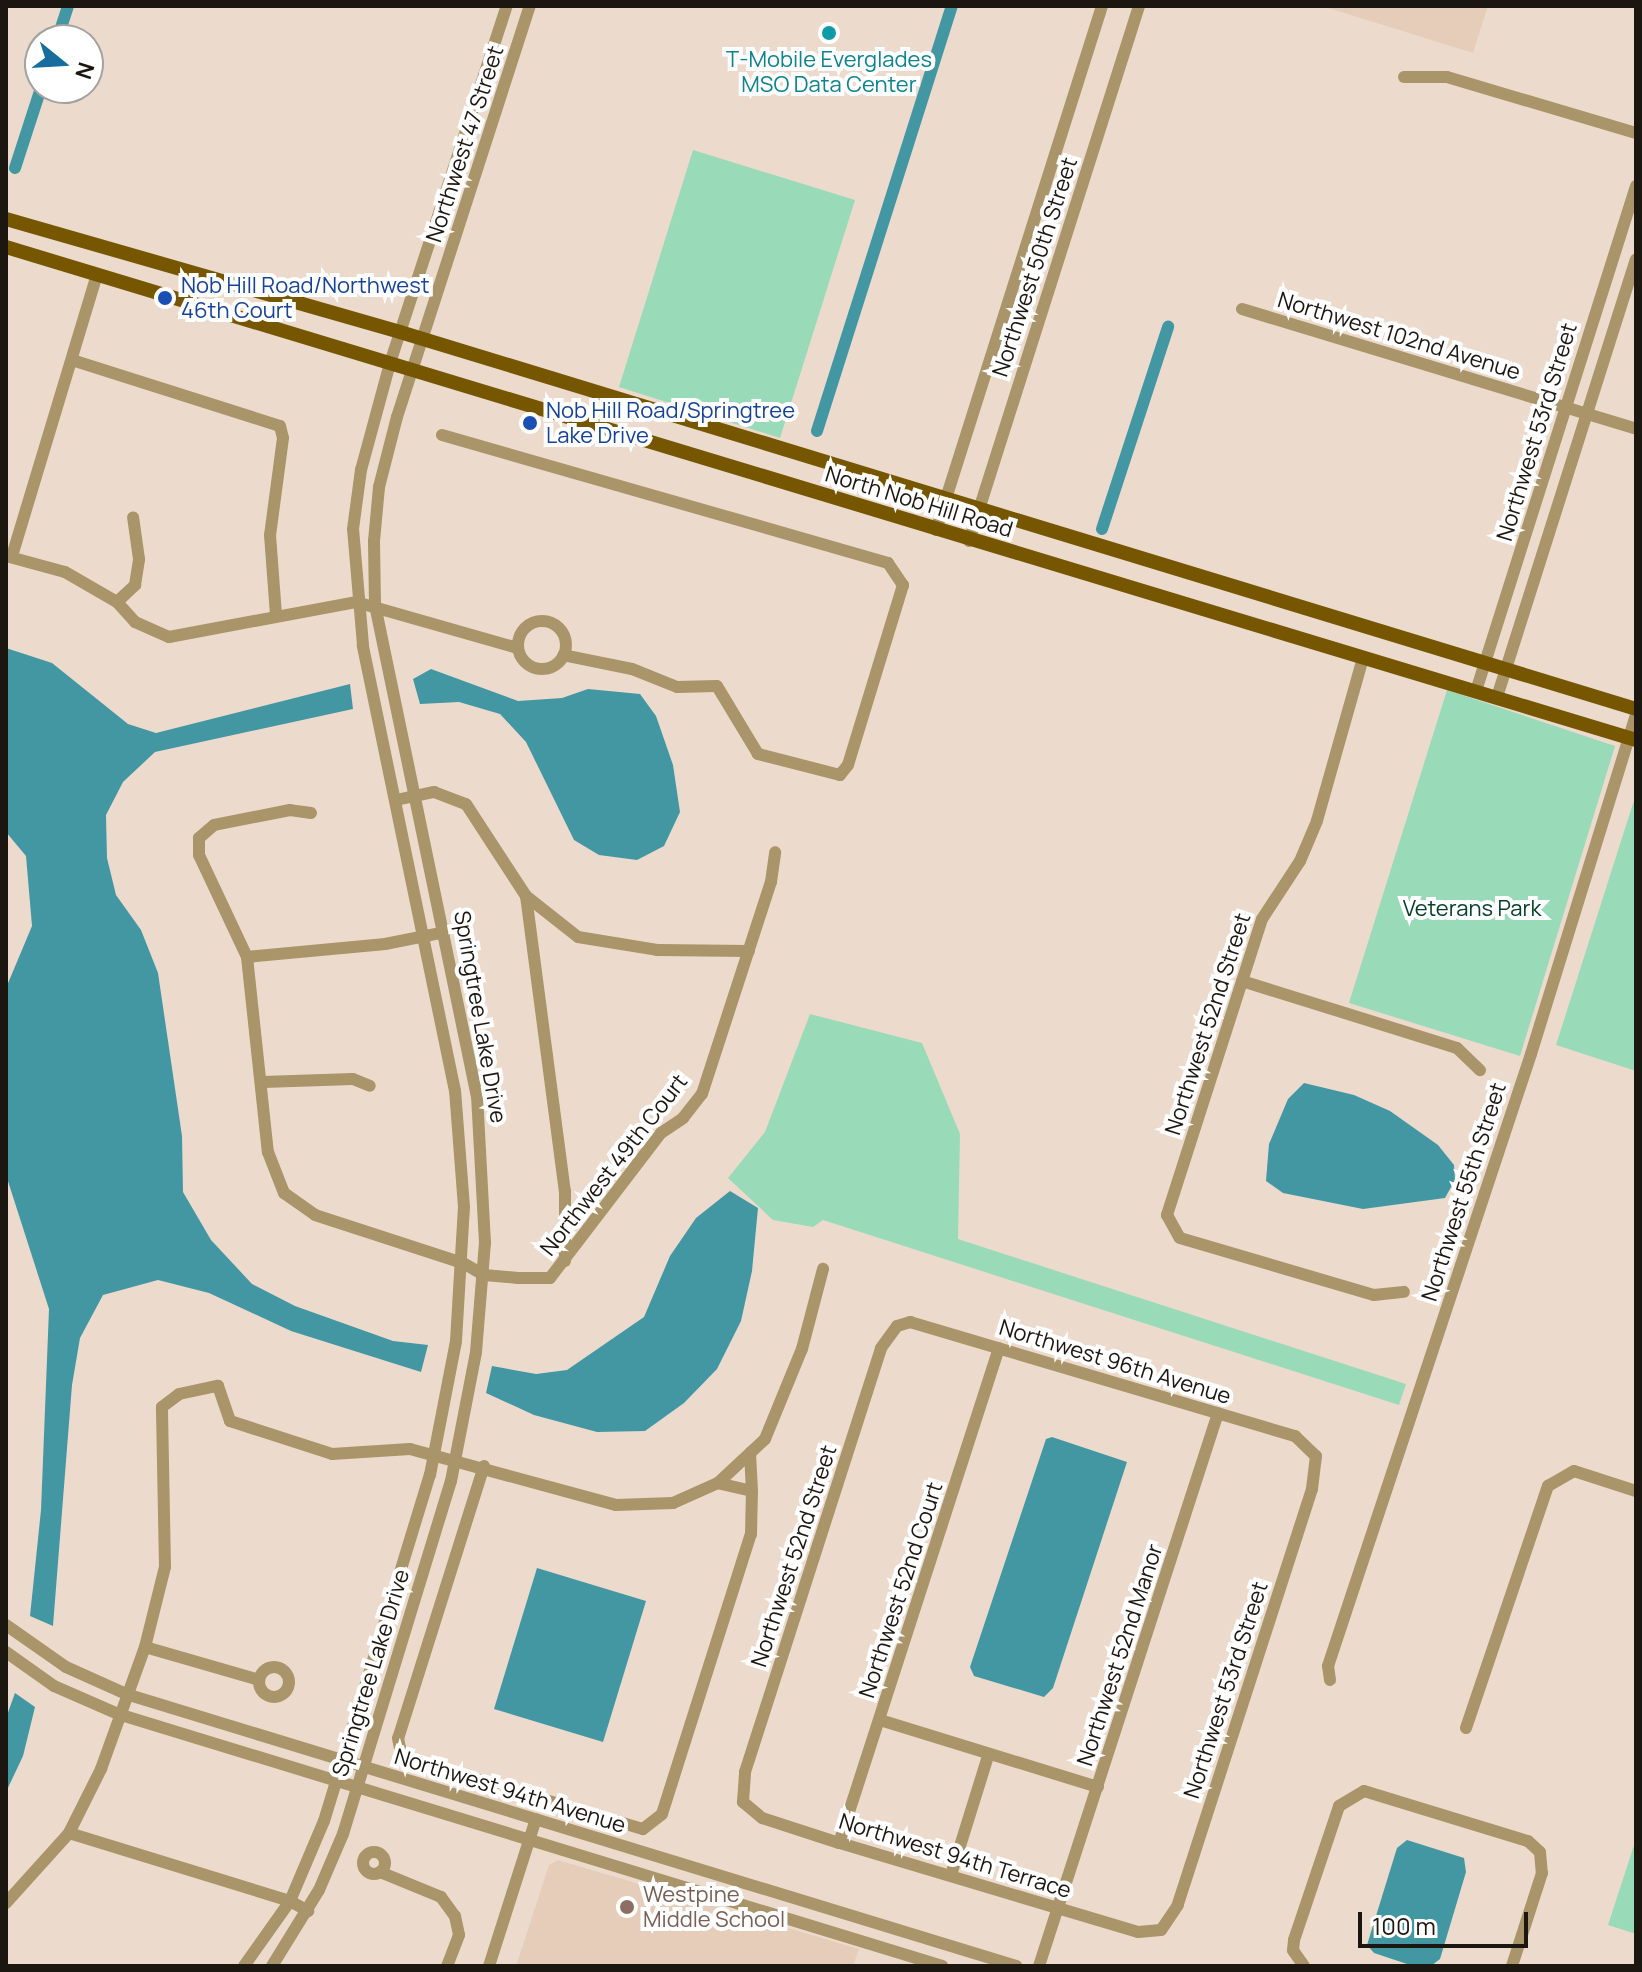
<!DOCTYPE html>
<html>
<head>
<meta charset="utf-8">
<style>
	body { margin:0 }
	#map { position:relative; width:1642px; height:1972px; overflow:hidden; background:#ecdbcd; font-family:Manrope,sans-serif }
	div>[style] { position:absolute }
	[style*='--x'] { left:calc(var(--x)*1px); top:calc(var(--y)*1px); width:calc(var(--w)*1px); rotate:calc(var(--a)*1deg) }
	.built>* { inset:0; background:#e5cdba }
	.green>* { inset:0; background:#99dab9 }
	.water>* { inset:0; background:#4297a3 }
	.canal>* { height:12px; margin:-6px; padding:0 6px; transform-origin:6px; border-radius:6px; background:#4297a3 }
	.minor>* { height:12px; margin:-6px; padding:0 6px; transform-origin:6px; border-radius:6px; background:#aa9469 }
	.minor>.ring { margin:-6px; padding:0; box-sizing:content-box; background:none; border:12px solid #aa9469; border-radius:50% }
	.major>* { height:14px; margin:-7px; padding:0 7px; transform-origin:7px; border-radius:7px; background:#765700 }
	.dots>* { width:22px; height:22px; translate:-50% -50%; box-sizing:border-box; border:4px solid #fff; border-radius:50% }
	span { translate:-50% -50%; white-space:nowrap; text-align:center; line-height:1.15; -webkit-text-stroke:8px #fff; paint-order:stroke }
	.culture-label { font-size:22px; color:#0d838f }
	.street-label { font-size:22px; color:#1c1611 }
	.transit-label { font-size:22px; color:#164399 }
	.left { translate:0 -50%; text-align:left }
	.park-label { font-size:22px; color:#08402b }
	.education-label { font-size:22px; color:#785e54 }
	.frame { position:absolute; inset:0; border:8px solid #1c1611; pointer-events:none }
	.north { position:absolute; left:24px; top:24px; width:80px; height:80px; box-sizing:border-box; background:#fff; border:2px solid #a4a2a0; border-radius:50%; rotate:108deg; font-size:22px; font-weight:700; line-height:32px; text-align:center; color:#1c1611 }
	.north::after { content:''; display:block; margin:auto; width:28px; height:36px; background:#176e9e; clip-path:polygon(50% 0,100% 100%,50% 72%,0 100%) }
	.scale { position:absolute; left:1358px; top:1912px; width:170px; height:36px; box-sizing:border-box; border:4px solid #1c1611; border-top:0; padding-left:10px; font-size:24px; line-height:28px; white-space:nowrap; color:#1c1611; -webkit-text-stroke:6px #fff; paint-order:stroke }
</style>
</head>
<body>
<div id="map">
	<div class="built">
		<i style="clip-path:polygon(1322px 6px,1488px 6px,1473px 53px)"></i>
		<i style="clip-path:polygon(558px 1860px,859px 1949px,853px 1966px,516px 1966px,549px 1865px)"></i>
	</div>
	<div class="green">
		<i style="clip-path:polygon(693px 150px,855px 200px,780px 438px,619px 387px)"></i>
		<i style="clip-path:polygon(1447px 690px,1615px 746px,1520px 1056px,1349px 1003px)"></i>
		<i style="clip-path:polygon(1636px 794px,1636px 1071px,1556px 1045px)"></i>
		<i style="clip-path:polygon(810px 1014px,922px 1043px,960px 1134px,958px 1239px,1406px 1384px,1399px 1405px,823px 1220px,813px 1227px,773px 1220px,728px 1178px,765px 1132px)"></i>
		<i style="clip-path:polygon(1636px 1839px,1636px 1934px,1608px 1925px)"></i>
	</div>
	<div class="water">
		<i style="clip-path:polygon(6px 648px,52px 663px,128px 724px,156px 733px,350px 684px,353px 709px,155px 752px,123px 782px,106px 815px,107px 858px,116px 895px,141px 930px,158px 973px,182px 1136px,183px 1192px,211px 1240px,252px 1284px,295px 1306px,393px 1341px,428px 1345px,421px 1372px,291px 1331px,209px 1293px,158px 1280px,103px 1295px,80px 1338px,72px 1385px,53px 1626px,30px 1616px,41px 1510px,49px 1309px,6px 1175px,6px 988px,32px 926px,26px 856px,6px 832px)"></i>
		<i style="clip-path:polygon(431px 669px,518px 701px,562px 698px,588px 689px,640px 694px,656px 716px,673px 765px,680px 812px,664px 846px,637px 860px,599px 855px,574px 840px,526px 742px,500px 714px,459px 702px,420px 704px,413px 679px)"></i>
		<i style="clip-path:polygon(1304px 1083px,1354px 1095px,1390px 1111px,1438px 1145px,1454px 1165px,1455px 1180px,1445px 1198px,1363px 1209px,1283px 1193px,1266px 1181px,1269px 1144px,1288px 1099px)"></i>
		<i style="clip-path:polygon(730px 1191px,758px 1208px,752px 1271px,741px 1321px,717px 1369px,684px 1403px,645px 1431px,597px 1432px,534px 1415px,486px 1393px,492px 1366px,536px 1374px,567px 1370px,644px 1317px,670px 1256px,696px 1218px)"></i>
		<i style="clip-path:polygon(1052px 1437px,1127px 1462px,1053px 1688px,1044px 1697px,974px 1676px,970px 1667px,1046px 1439px)"></i>
		<i style="clip-path:polygon(537px 1568px,646px 1601px,603px 1742px,494px 1709px)"></i>
		<i style="clip-path:polygon(15px 1693px,35px 1707px,23px 1756px,6px 1792px,6px 1718px)"></i>
		<i style="clip-path:polygon(1407px 1840px,1464px 1858px,1466px 1872px,1440px 1959px,1431px 1966px,1413px 1966px,1374px 1953px,1367px 1945px,1397px 1848px)"></i>
	</div>
	<div class="canal">
		<i style="--x:57;--y:40;--w:36;--a:-72"></i>
		<i style="--x:15;--y:168;--w:84;--a:-72"></i>
		<i style="--x:817;--y:431;--w:446;--a:-72.4"></i>
		<i style="--x:1102;--y:529;--w:213;--a:-71.9"></i>
	</div>
	<div class="minor">
		<i style="--x:1404;--y:77;--w:43;--a:0"></i>
		<i style="--x:1447;--y:77;--w:197;--a:16.5"></i>
		<i style="--x:1242;--y:309;--w:412;--a:16.9"></i>
		<i style="--x:72;--y:360;--w:218;--a:17.6"></i>
		<i style="--x:280;--y:426;--w:12;--a:76"></i>
		<i style="--x:283;--y:438;--w:98;--a:97.6"></i>
		<i style="--x:270;--y:535;--w:79;--a:85.7"></i>
		<i style="--x:442;--y:435;--w:464;--a:16"></i>
		<i style="--x:888;--y:563;--w:27;--a:56"></i>
		<i style="--x:903;--y:585;--w:188;--a:107"></i>
		<i style="--x:848;--y:765;--w:13;--a:129"></i>
		<i style="--x:840;--y:775;--w:85;--a:-165.6"></i>
		<i style="--x:758;--y:754;--w:79;--a:-121.1"></i>
		<i style="--x:717;--y:686;--w:40;--a:178.6"></i>
		<i style="--x:677;--y:687;--w:48;--a:-158.2"></i>
		<i style="--x:632;--y:669;--w:70;--a:-168.5"></i>
		<i style="--x:936;--y:530;--w:550;--a:-72.42"></i>
		<i style="--x:969;--y:541;--w:561;--a:-72.37"></i>
		<i style="--x:6;--y:556;--w:61;--a:15.2"></i>
		<i style="--x:65;--y:572;--w:60;--a:30"></i>
		<i style="--x:117;--y:602;--w:27;--a:48"></i>
		<i style="--x:135;--y:622;--w:37;--a:24"></i>
		<i style="--x:169;--y:637;--w:190;--a:-10.6"></i>
		<i style="--x:356;--y:602;--w:168;--a:15.9"></i>
		<i style="--x:12;--y:556;--w:294;--a:-73.2"></i>
		<i style="--x:117;--y:602;--w:25;--a:-43"></i>
		<i style="--x:135;--y:585;--w:26;--a:-81"></i>
		<i style="--x:139;--y:559;--w:42;--a:-98.1"></i>
		<i class="ring" style="left:518px;top:621px;width:36px;height:36px"></i>
		<i style="--x:1363;--y:658;--w:169;--a:105.8"></i>
		<i style="--x:1317;--y:821;--w:43;--a:113"></i>
		<i style="--x:1300;--y:861;--w:69;--a:123.2"></i>
		<i style="--x:1262;--y:919;--w:311;--a:107.8"></i>
		<i style="--x:1167;--y:1215;--w:26;--a:61"></i>
		<i style="--x:1180;--y:1238;--w:202;--a:16.4"></i>
		<i style="--x:1374;--y:1295;--w:30;--a:-6"></i>
		<i style="--x:1476;--y:691;--w:530;--a:-72.42"></i>
		<i style="--x:1497;--y:697;--w:459;--a:-72.4"></i>
		<i style="--x:396;--y:800;--w:39;--a:-12"></i>
		<i style="--x:434;--y:792;--w:34;--a:21"></i>
		<i style="--x:466;--y:804;--w:110;--a:56.9"></i>
		<i style="--x:526;--y:896;--w:66;--a:38.3"></i>
		<i style="--x:578;--y:937;--w:80;--a:9.3"></i>
		<i style="--x:657;--y:950;--w:92;--a:0.6"></i>
		<i style="--x:311;--y:813;--w:21;--a:-172"></i>
		<i style="--x:290;--y:810;--w:77;--a:168.8"></i>
		<i style="--x:214;--y:825;--w:20;--a:139"></i>
		<i style="--x:199;--y:838;--w:17;--a:90"></i>
		<i style="--x:199;--y:855;--w:113;--a:64.8"></i>
		<i style="--x:247;--y:957;--w:196;--a:83.9"></i>
		<i style="--x:268;--y:1152;--w:44;--a:68.7"></i>
		<i style="--x:284;--y:1193;--w:38;--a:35"></i>
		<i style="--x:315;--y:1215;--w:156;--a:18"></i>
		<i style="--x:463;--y:1263;--w:24;--a:30"></i>
		<i style="--x:484;--y:1275;--w:34;--a:5"></i>
		<i style="--x:518;--y:1278;--w:32;--a:0"></i>
		<i style="--x:550;--y:1278;--w:183;--a:-52.6"></i>
		<i style="--x:661;--y:1133;--w:27;--a:-34"></i>
		<i style="--x:683;--y:1118;--w:31;--a:-52"></i>
		<i style="--x:702;--y:1094;--w:223;--a:-72"></i>
		<i style="--x:771;--y:882;--w:30;--a:-82"></i>
		<i style="--x:526;--y:896;--w:298;--a:82.5"></i>
		<i style="--x:565;--y:1191;--w:70;--a:90"></i>
		<i style="--x:247;--y:957;--w:139;--a:-5.4"></i>
		<i style="--x:385;--y:944;--w:61;--a:-11.3"></i>
		<i style="--x:1242;--y:981;--w:225;--a:17.3"></i>
		<i style="--x:1457;--y:1048;--w:32;--a:44"></i>
		<i style="--x:263;--y:1082;--w:90;--a:-1.9"></i>
		<i style="--x:353;--y:1079;--w:18;--a:22"></i>
		<i style="--x:910;--y:1322;--w:402;--a:16.5"></i>
		<i style="--x:1295;--y:1436;--w:29;--a:44"></i>
		<i style="--x:1316;--y:1456;--w:33;--a:97"></i>
		<i style="--x:1312;--y:1489;--w:437;--a:107.9"></i>
		<i style="--x:1178;--y:1905;--w:30;--a:124"></i>
		<i style="--x:1161;--y:1930;--w:23;--a:175"></i>
		<i style="--x:1138;--y:1932;--w:312;--a:-163.4"></i>
		<i style="--x:839;--y:1843;--w:81;--a:-162"></i>
		<i style="--x:762;--y:1818;--w:25;--a:-140"></i>
		<i style="--x:743;--y:1802;--w:30;--a:-86"></i>
		<i style="--x:745;--y:1772;--w:445;--a:-72.2"></i>
		<i style="--x:881;--y:1348;--w:27;--a:-54"></i>
		<i style="--x:897;--y:1326;--w:14;--a:-17"></i>
		<i style="--x:750;--y:1453;--w:38;--a:87"></i>
		<i style="--x:484;--y:1466;--w:285;--a:107.5"></i>
		<i style="--x:398;--y:1738;--w:10;--a:79"></i>
		<i style="--x:400;--y:1748;--w:14;--a:51"></i>
		<i style="--x:409;--y:1759;--w:244;--a:16.7"></i>
		<i style="--x:643;--y:1829;--w:24;--a:-38"></i>
		<i style="--x:662;--y:1814;--w:294;--a:-72.4"></i>
		<i style="--x:751;--y:1534;--w:43;--a:-88.7"></i>
		<i style="--x:752;--y:1491;--w:35;--a:-167"></i>
		<i style="--x:6;--y:1625;--w:73;--a:35"></i>
		<i style="--x:66;--y:1667;--w:66;--a:24.2"></i>
		<i style="--x:126;--y:1694;--w:931;--a:16.99"></i>
		<i style="--x:145;--y:1647;--w:119;--a:16.1"></i>
		<i style="--x:6;--y:1652;--w:59;--a:35.3"></i>
		<i style="--x:54;--y:1686;--w:70;--a:23.6"></i>
		<i style="--x:118;--y:1714;--w:862;--a:17"></i>
		<i class="ring" style="left:259px;top:1667px;width:18px;height:18px"></i>
		<i style="--x:1330;--y:1680;--w:14;--a:-98"></i>
		<i style="--x:1328;--y:1666;--w:645;--a:-71.65"></i>
		<i style="--x:1531;--y:1054;--w:355;--a:-72.8"></i>
		<i style="--x:880;--y:1720;--w:228;--a:17.1"></i>
		<i style="--x:1466;--y:1728;--w:256;--a:-71.3"></i>
		<i style="--x:1548;--y:1486;--w:30;--a:-30"></i>
		<i style="--x:1574;--y:1471;--w:65;--a:17.9"></i>
		<i style="--x:69;--y:1833;--w:231;--a:17.1"></i>
		<i style="--x:290;--y:1901;--w:21;--a:29"></i>
		<i style="--x:839;--y:1843;--w:520;--a:-72.09"></i>
		<i class="ring" style="left:363px;top:1852px;width:10px;height:10px"></i>
		<i style="--x:380;--y:1872;--w:66;--a:22.3"></i>
		<i style="--x:441;--y:1897;--w:24;--a:54"></i>
		<i style="--x:455;--y:1916;--w:19;--a:78"></i>
		<i style="--x:459;--y:1935;--w:33;--a:111"></i>
		<i style="--x:951;--y:1875;--w:125;--a:-72.7"></i>
		<i style="--x:6;--y:1903;--w:94;--a:-48"></i>
		<i style="--x:69;--y:1833;--w:72;--a:-63.4"></i>
		<i style="--x:101;--y:1769;--w:130;--a:-70.2"></i>
		<i style="--x:145;--y:1647;--w:82;--a:-76"></i>
		<i style="--x:165;--y:1567;--w:160;--a:-91.1"></i>
		<i style="--x:162;--y:1407;--w:21;--a:-37"></i>
		<i style="--x:179;--y:1394;--w:40;--a:-12"></i>
		<i style="--x:218;--y:1386;--w:37;--a:71"></i>
		<i style="--x:230;--y:1421;--w:107;--a:17.9"></i>
		<i style="--x:332;--y:1454;--w:78;--a:-3.7"></i>
		<i style="--x:410;--y:1449;--w:213;--a:15.2"></i>
		<i style="--x:616;--y:1505;--w:57;--a:-2"></i>
		<i style="--x:673;--y:1503;--w:49;--a:-24"></i>
		<i style="--x:718;--y:1483;--w:64;--a:-43.1"></i>
		<i style="--x:765;--y:1439;--w:97;--a:-67.7"></i>
		<i style="--x:802;--y:1349;--w:83;--a:-75.3"></i>
		<i style="--x:244;--y:1966;--w:80;--a:-54.7"></i>
		<i style="--x:290;--y:1901;--w:87;--a:-67"></i>
		<i style="--x:324;--y:1821;--w:362;--a:-73"></i>
		<i style="--x:430;--y:1475;--w:136;--a:-79"></i>
		<i style="--x:456;--y:1341;--w:134;--a:-86.6"></i>
		<i style="--x:464;--y:1207;--w:116;--a:-94.4"></i>
		<i style="--x:455;--y:1091;--w:455;--a:-101.7"></i>
		<i style="--x:363;--y:645;--w:116;--a:-94.9"></i>
		<i style="--x:353;--y:529;--w:60;--a:-82.3"></i>
		<i style="--x:361;--y:470;--w:111;--a:-74.8"></i>
		<i style="--x:390;--y:363;--w:376;--a:-71.9"></i>
		<i style="--x:272;--y:1966;--w:89;--a:-58.3"></i>
		<i style="--x:319;--y:1890;--w:61;--a:-66.8"></i>
		<i style="--x:343;--y:1834;--w:369;--a:-73"></i>
		<i style="--x:451;--y:1481;--w:131;--a:-79"></i>
		<i style="--x:476;--y:1352;--w:109;--a:-85.3"></i>
		<i style="--x:485;--y:1243;--w:146;--a:-93.1"></i>
		<i style="--x:477;--y:1097;--w:502;--a:-101.71"></i>
		<i style="--x:375;--y:605;--w:64;--a:-90.9"></i>
		<i style="--x:374;--y:541;--w:54;--a:-84.7"></i>
		<i style="--x:379;--y:487;--w:72;--a:-75.6"></i>
		<i style="--x:397;--y:417;--w:432;--a:-72.1"></i>
		<i style="--x:489;--y:1966;--w:154;--a:-72.3"></i>
		<i style="--x:1039;--y:1966;--w:581;--a:-72.06"></i>
		<i style="--x:1304;--y:1966;--w:19;--a:-125"></i>
		<i style="--x:1293;--y:1950;--w:10;--a:-84"></i>
		<i style="--x:1294;--y:1940;--w:141;--a:-71.4"></i>
		<i style="--x:1339;--y:1806;--w:29;--a:-31"></i>
		<i style="--x:1364;--y:1791;--w:171;--a:17"></i>
		<i style="--x:1528;--y:1841;--w:16;--a:43"></i>
		<i style="--x:1540;--y:1852;--w:21;--a:85"></i>
		<i style="--x:1542;--y:1873;--w:98;--a:107.9"></i>
	</div>
	<div class="major">
		<i style="--x:6;--y:219;--w:410;--a:16"></i>
		<i style="--x:400;--y:332;--w:1292;--a:16.96"></i>
		<i style="--x:6;--y:247;--w:1703;--a:16.83"></i>
	</div>
	<div class="dots">
		<i style="left:829px;top:33px;background:#0f9aa8"></i>
		<i style="left:165px;top:298px;background:#1a4fb4"></i>
		<i style="left:530px;top:423px;background:#1a4fb4"></i>
		<i style="left:627px;top:1907px;background:#8d6e63"></i>
	</div>
	<div class="culture-label">
		<span style="left:829px;top:72px">T-Mobile Everglades<br>MSO Data Center</span>
	</div>
	<div class="street-label">
		<span style="left:465px;top:144px;rotate:-72deg">Northwest 47 Street</span>
		<span style="left:1035px;top:267px;rotate:-72deg">Northwest 50th Street</span>
		<span style="left:1399px;top:336px;rotate:17deg">Northwest 102nd Avenue</span>
		<span style="left:1537px;top:432px;rotate:-73deg">Northwest 53rd Street</span>
		<span style="left:919px;top:502px;rotate:17deg">North Nob Hill Road</span>
		<span style="left:480px;top:1017px;rotate:80deg">Springtree Lake Drive</span>
		<span style="left:1208px;top:1024px;rotate:-72deg">Northwest 52nd Street</span>
		<span style="left:614px;top:1165px;rotate:-52deg">Northwest 49th Court</span>
		<span style="left:1464px;top:1192px;rotate:-72deg">Northwest 55th Street</span>
		<span style="left:1115px;top:1362px;rotate:17deg">Northwest 96th Avenue</span>
		<span style="left:794px;top:1556px;rotate:-72deg">Northwest 52nd Street</span>
		<span style="left:901px;top:1590px;rotate:-72deg">Northwest 52nd Court</span>
		<span style="left:1120px;top:1655px;rotate:-72deg">Northwest 52nd Manor</span>
		<span style="left:371px;top:1673px;rotate:-73deg">Springtree Lake Drive</span>
		<span style="left:1226px;top:1690px;rotate:-72deg">Northwest 53rd Street</span>
		<span style="left:510px;top:1791px;rotate:17deg">Northwest 94th Avenue</span>
		<span style="left:955px;top:1856px;rotate:17deg">Northwest 94th Terrace</span>
	</div>
	<div class="transit-label">
		<span class="left" style="left:181px;top:298px">Nob Hill Road/Northwest<br>46th Court</span>
		<span class="left" style="left:546px;top:423px">Nob Hill Road/Springtree<br>Lake Drive</span>
	</div>
	<div class="park-label">
		<span style="left:1472px;top:909px">Veterans Park</span>
	</div>
	<div class="education-label">
		<span class="left" style="left:643px;top:1907px">Westpine<br>Middle School</span>
	</div>
	<div class="frame"></div>
	<div class="north">N</div>
	<div class="scale">100 m</div>
</div>
</body>
</html>
